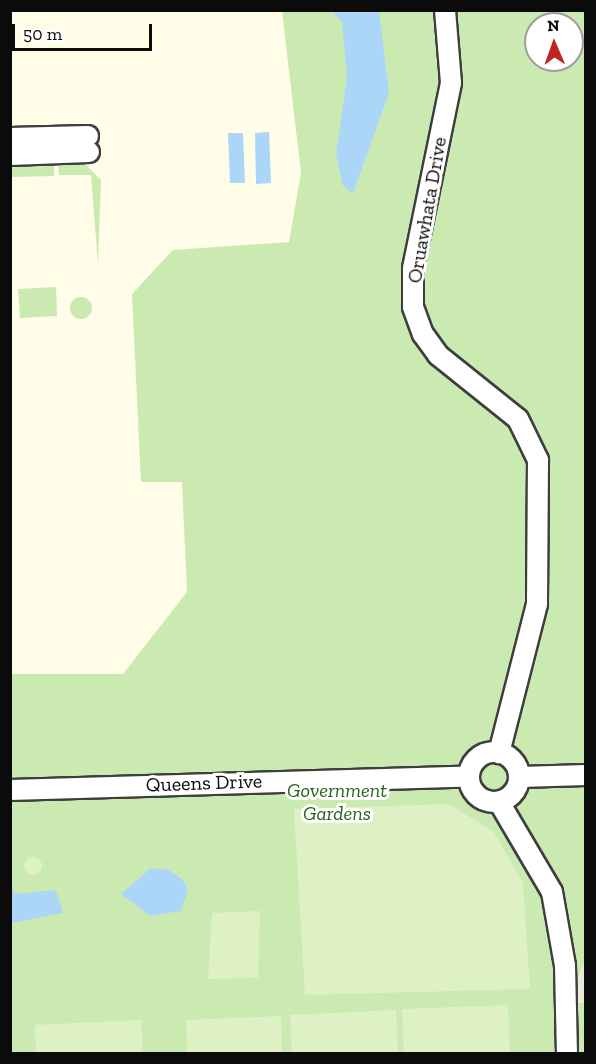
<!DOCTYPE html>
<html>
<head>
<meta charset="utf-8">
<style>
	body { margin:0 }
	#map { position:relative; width:596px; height:1064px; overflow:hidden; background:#fffce8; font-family:"Zilla Slab",serif }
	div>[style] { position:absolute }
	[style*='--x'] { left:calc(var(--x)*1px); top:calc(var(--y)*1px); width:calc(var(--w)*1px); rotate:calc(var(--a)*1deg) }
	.green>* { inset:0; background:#cbeab2 }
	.round { border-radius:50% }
	.pitch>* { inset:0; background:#def1c4 }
	.plaza>* { inset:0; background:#ede9d9 }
	.water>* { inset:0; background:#abd6f8 }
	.roads { filter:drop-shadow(2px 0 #3e3e3e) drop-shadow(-2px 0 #3e3e3e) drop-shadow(0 2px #3e3e3e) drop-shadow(0 -2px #3e3e3e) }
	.minor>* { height:20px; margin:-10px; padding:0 10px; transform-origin:10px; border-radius:10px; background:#fff }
	.minor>.ring { margin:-10px; padding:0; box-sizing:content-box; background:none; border:20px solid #fff; border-radius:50% }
	span { translate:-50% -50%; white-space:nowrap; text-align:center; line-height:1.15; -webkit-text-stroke:6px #fff; paint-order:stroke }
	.street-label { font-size:20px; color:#0b0b0b }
	.park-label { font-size:20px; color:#24631a; font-style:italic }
	.frame { position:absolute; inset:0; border:12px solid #0b0b0b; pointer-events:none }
	.north { position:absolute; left:524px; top:12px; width:60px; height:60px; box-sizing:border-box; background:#fff; border:2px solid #9d9d9d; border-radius:50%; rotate:358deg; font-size:16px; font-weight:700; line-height:24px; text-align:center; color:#0b0b0b }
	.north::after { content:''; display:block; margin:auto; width:21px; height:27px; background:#be231f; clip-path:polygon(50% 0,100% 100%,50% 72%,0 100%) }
	.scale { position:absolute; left:12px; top:24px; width:140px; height:27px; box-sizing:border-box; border:3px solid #0b0b0b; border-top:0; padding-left:8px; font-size:18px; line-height:21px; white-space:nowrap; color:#0b0b0b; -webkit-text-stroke:4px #fff; paint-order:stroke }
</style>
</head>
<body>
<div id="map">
	<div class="green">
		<i style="clip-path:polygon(evenodd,282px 11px,585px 11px,585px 1053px,11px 1053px,11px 674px,123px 674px,187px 592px,182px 482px,141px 482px,132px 294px,173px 250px,289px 242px,301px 173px,282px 11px,536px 24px,572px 24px,572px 60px,536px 60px,536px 24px)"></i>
		<i style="clip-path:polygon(58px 162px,84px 163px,101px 180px,98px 264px,91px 175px,59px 175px)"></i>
		<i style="clip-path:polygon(54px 163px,54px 176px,11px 177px,10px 164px)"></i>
		<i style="clip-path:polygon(56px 287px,57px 316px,20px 318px,18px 289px)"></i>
		<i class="round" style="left:70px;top:297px;width:22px;height:22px"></i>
	</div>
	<div class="pitch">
		<i style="clip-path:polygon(449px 804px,494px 832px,523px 883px,530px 989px,305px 995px,294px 809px)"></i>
		<i class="round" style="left:24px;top:857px;width:18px;height:18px"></i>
		<i style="clip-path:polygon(260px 911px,258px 978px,208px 979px,212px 913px)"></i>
		<i style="clip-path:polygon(508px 1005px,510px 1053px,404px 1053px,402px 1009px)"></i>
		<i style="clip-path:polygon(396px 1010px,398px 1053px,292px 1053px,290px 1015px)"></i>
		<i style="clip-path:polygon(281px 1016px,282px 1053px,187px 1053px,186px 1020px)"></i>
		<i style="clip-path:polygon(141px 1020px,143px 1053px,36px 1053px,35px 1025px)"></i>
	</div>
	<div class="plaza">
		<i style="clip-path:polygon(585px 934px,585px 1003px,577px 1003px,576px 982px,585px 960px)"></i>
	</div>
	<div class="water">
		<i style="clip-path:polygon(332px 11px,379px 11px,389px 93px,353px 193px,343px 186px,336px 155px,347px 77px,342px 22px)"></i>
		<i style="clip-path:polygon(269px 132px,271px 183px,256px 184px,255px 133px)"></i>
		<i style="clip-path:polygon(243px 133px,245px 183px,230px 183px,228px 133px)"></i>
		<i style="clip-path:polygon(151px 868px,169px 870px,183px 880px,188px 890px,181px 911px,150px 916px,121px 894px)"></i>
		<i style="clip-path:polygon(10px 878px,14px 894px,56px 890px,63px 913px,11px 923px)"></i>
	</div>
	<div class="roads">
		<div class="minor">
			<i style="--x:445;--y:10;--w:73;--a:85.3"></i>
			<i style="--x:451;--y:83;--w:189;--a:101.6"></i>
			<i style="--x:413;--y:268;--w:39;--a:90"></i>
			<i style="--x:413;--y:307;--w:29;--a:70"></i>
			<i style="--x:423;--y:334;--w:26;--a:54"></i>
			<i style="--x:438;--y:355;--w:102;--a:38.7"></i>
			<i style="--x:518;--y:419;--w:46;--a:64"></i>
			<i style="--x:538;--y:460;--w:144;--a:90.4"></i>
			<i style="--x:537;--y:604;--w:154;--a:104.3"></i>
			<i style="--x:10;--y:138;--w:78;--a:-1.5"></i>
			<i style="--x:10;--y:155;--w:79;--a:-2.2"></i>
			<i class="ring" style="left:469px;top:752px;width:30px;height:30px"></i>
			<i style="--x:520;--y:777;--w:66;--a:-1.7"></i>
			<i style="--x:10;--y:790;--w:459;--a:-1.7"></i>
			<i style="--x:499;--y:802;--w:104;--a:59.5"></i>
			<i style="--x:552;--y:892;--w:75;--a:80"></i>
			<i style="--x:565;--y:966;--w:88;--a:88.7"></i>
		</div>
	</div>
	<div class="street-label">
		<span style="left:427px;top:210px;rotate:-80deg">Oruawhata Drive</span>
		<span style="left:204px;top:783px;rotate:-2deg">Queens Drive</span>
	</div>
	<div class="park-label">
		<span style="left:337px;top:802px">Government<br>Gardens</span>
	</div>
	<div class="frame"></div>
	<div class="north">N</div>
	<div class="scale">50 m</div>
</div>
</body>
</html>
